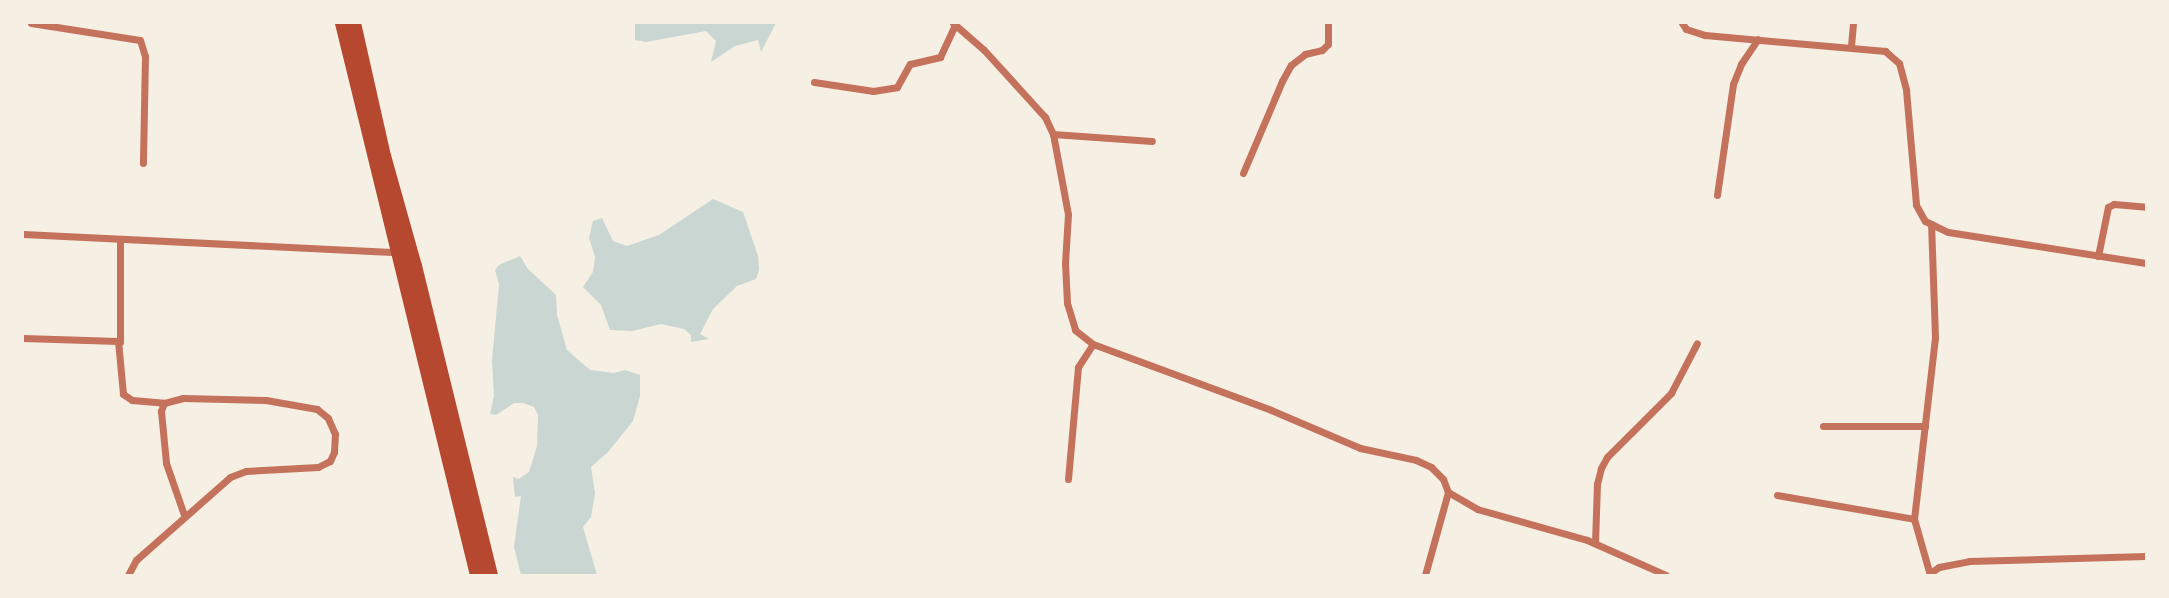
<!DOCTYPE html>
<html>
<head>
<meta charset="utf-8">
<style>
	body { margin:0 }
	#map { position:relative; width:2169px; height:598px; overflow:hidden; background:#f6efe4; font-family:Barlow,sans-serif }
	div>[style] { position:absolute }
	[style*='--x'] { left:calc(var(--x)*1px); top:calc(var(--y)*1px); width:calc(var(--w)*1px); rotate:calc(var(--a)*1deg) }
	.water>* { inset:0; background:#c9d6d2 }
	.minor>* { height:7px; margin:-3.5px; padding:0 3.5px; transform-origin:3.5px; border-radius:3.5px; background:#c5725c }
	.primary>* { height:14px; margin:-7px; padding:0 7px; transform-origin:7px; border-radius:7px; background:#b5482f }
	span { translate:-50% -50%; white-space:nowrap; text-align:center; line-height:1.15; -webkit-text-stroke:5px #f6efe4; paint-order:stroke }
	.frame { position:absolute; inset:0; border:24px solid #f6efe4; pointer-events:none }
</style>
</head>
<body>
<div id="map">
	<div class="water">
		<i style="clip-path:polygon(635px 23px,776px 23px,761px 52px,758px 40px,735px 46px,711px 62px,716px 41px,706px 31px,646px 42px,635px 40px)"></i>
		<i style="clip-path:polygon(713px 199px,743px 212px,758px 256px,759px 270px,756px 279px,737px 286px,713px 309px,700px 334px,709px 339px,691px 342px,691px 335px,684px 329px,661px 324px,632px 331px,610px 330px,601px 305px,583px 287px,593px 272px,595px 257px,589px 238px,593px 221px,602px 218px,613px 241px,627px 246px,659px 235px)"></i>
		<i style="clip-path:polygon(520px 256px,528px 269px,556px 295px,557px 315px,567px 350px,590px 370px,614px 373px,625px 370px,640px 375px,640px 396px,633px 421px,608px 452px,591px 467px,595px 493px,591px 517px,583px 527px,597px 575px,521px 575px,514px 547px,521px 496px,515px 497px,513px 477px,519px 479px,529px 472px,537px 446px,538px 415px,534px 407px,523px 403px,514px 403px,496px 415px,490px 414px,494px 396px,492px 361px,499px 284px,495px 270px,499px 265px)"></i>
	</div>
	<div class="minor">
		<i style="--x:31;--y:23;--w:110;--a:8.9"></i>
		<i style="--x:140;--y:40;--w:17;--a:73"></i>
		<i style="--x:145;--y:56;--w:107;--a:91.1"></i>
		<i style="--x:953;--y:23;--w:41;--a:41.1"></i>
		<i style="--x:984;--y:50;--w:91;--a:47.7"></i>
		<i style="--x:1045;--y:117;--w:19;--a:65"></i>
		<i style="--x:1053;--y:134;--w:81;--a:79.4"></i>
		<i style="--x:1068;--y:214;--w:49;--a:93.5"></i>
		<i style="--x:1065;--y:263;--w:40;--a:87.1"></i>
		<i style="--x:1067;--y:303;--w:28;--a:73"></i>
		<i style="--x:1075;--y:330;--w:23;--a:38"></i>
		<i style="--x:1093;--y:344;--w:190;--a:20.3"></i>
		<i style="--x:1271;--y:410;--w:97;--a:23.1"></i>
		<i style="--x:1360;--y:448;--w:57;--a:12.1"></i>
		<i style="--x:1416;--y:460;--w:17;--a:25"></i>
		<i style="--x:1431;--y:467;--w:17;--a:45"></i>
		<i style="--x:1443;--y:479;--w:14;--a:69"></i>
		<i style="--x:1682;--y:23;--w:7;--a:56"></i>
		<i style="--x:1686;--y:29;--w:20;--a:18"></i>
		<i style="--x:1705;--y:35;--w:181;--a:5.1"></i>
		<i style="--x:1885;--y:51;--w:18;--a:41"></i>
		<i style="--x:1899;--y:63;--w:28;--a:75"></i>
		<i style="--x:1906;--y:90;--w:115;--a:85"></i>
		<i style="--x:1916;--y:205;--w:18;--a:61"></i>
		<i style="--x:1925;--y:221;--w:25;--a:26"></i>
		<i style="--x:1948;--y:232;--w:200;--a:8.9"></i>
		<i style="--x:1851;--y:46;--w:23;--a:-85"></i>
		<i style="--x:814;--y:82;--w:60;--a:8.7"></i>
		<i style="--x:873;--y:91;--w:24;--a:-9"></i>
		<i style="--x:897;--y:87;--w:26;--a:-61"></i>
		<i style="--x:910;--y:64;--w:31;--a:-13"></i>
		<i style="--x:940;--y:57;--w:35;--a:-65"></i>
		<i style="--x:1053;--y:134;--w:99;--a:4"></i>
		<i style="--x:1243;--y:173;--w:100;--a:-67"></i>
		<i style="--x:1282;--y:81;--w:18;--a:-61"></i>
		<i style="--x:1291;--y:65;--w:18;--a:-38"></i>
		<i style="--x:1305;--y:54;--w:17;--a:-13"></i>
		<i style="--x:1322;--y:50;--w:8;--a:-45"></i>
		<i style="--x:1328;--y:44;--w:21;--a:-90"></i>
		<i style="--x:1717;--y:195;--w:112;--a:-81.8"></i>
		<i style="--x:1733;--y:84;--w:22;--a:-68"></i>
		<i style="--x:1741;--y:64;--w:30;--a:-56"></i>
		<i style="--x:23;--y:234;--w:374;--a:2.8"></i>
		<i style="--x:2098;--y:256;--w:50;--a:-78.5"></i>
		<i style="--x:2108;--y:207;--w:7;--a:-27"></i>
		<i style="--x:2114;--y:204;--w:32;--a:5"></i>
		<i style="--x:23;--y:338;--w:95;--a:1.8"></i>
		<i style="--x:118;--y:341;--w:53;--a:84.6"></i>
		<i style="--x:123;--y:394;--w:11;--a:34"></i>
		<i style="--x:132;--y:400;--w:32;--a:5"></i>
		<i style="--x:120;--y:342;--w:103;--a:-90"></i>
		<i style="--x:1823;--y:426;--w:102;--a:0"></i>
		<i style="--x:1068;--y:479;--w:112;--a:-84.9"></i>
		<i style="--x:1078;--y:367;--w:27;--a:-57"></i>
		<i style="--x:1448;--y:492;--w:34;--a:30"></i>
		<i style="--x:1477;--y:509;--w:114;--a:15.7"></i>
		<i style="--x:1587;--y:540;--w:86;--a:23.9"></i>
		<i style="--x:1777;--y:495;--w:139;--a:9.9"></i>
		<i style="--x:1595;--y:543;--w:59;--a:-88.1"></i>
		<i style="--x:1597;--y:484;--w:16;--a:-76"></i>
		<i style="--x:1601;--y:468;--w:13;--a:-61"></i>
		<i style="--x:1607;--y:457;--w:91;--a:-45"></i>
		<i style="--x:1671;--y:393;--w:56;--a:-62.5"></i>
		<i style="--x:1930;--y:573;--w:11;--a:-34"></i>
		<i style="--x:1939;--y:567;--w:31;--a:-11"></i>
		<i style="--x:1969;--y:561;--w:177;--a:-1.6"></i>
		<i style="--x:128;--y:575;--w:17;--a:-62"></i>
		<i style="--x:136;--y:560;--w:125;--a:-41.4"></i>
		<i style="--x:230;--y:477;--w:17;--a:-21"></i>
		<i style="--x:246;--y:471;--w:72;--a:-3.2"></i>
		<i style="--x:318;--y:467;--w:13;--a:-27"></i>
		<i style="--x:330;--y:461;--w:10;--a:-66"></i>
		<i style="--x:334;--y:452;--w:18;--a:-87"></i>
		<i style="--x:335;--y:434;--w:17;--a:-114"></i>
		<i style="--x:328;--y:418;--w:14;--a:-141"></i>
		<i style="--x:317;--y:409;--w:52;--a:-170"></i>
		<i style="--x:266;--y:400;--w:83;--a:-178.6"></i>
		<i style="--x:183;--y:398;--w:20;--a:165"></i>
		<i style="--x:164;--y:403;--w:9;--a:111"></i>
		<i style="--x:161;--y:411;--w:52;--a:84.5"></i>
		<i style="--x:166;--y:463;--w:55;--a:70.9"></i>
		<i style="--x:1425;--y:575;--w:86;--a:-74.5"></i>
		<i style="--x:1930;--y:575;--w:58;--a:-105.9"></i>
		<i style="--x:1914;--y:519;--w:183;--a:-83.4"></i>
		<i style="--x:1935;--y:337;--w:113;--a:-92"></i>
	</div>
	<div class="primary">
		<i style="--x:342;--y:23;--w:568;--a:76.26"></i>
		<i style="--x:354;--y:23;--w:136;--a:77.3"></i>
		<i style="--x:384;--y:156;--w:114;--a:74.3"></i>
		<i style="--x:415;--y:266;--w:318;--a:76.2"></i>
	</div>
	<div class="frame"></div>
</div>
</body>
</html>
